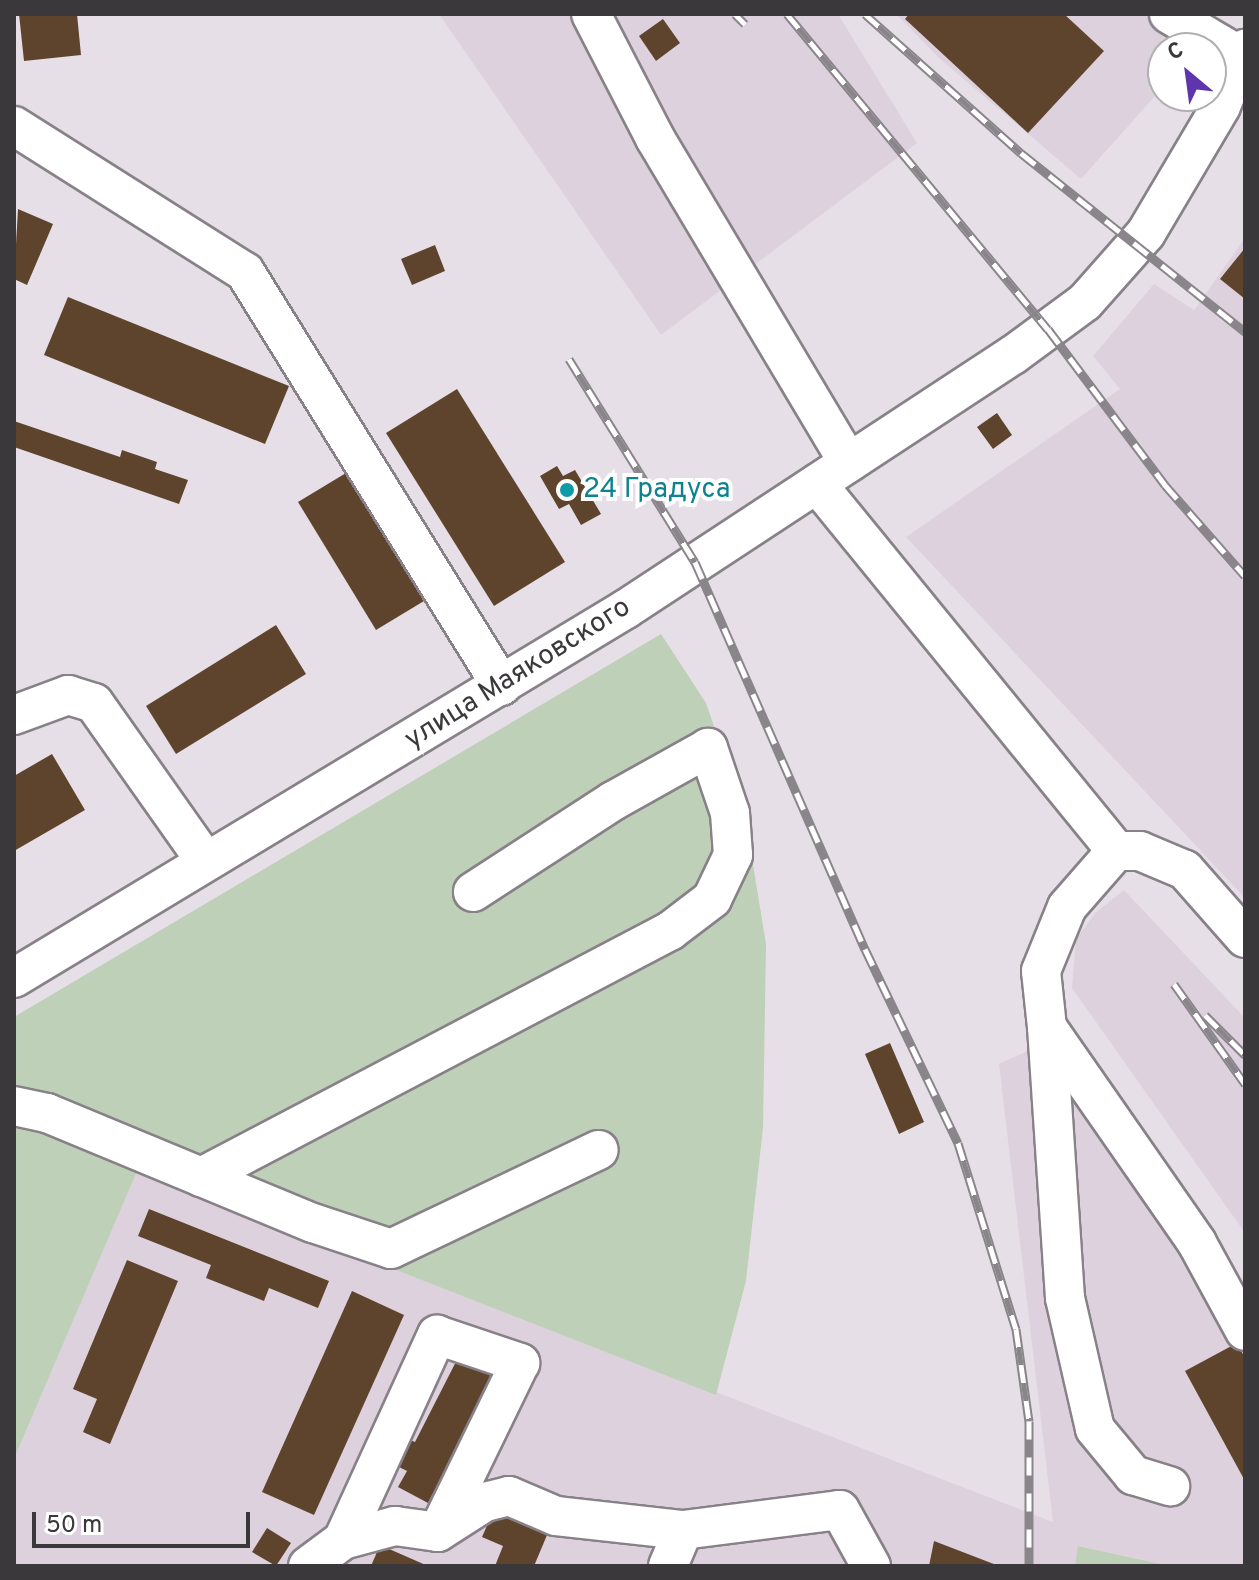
<!DOCTYPE html>
<html>
<head>
<meta charset="utf-8">
<style>
	body { margin:0 }
	#map { position:relative; width:1259px; height:1580px; overflow:hidden; background:#e7dfe7; font-family:Overpass,sans-serif }
	div>[style] { position:absolute }
	[style*='--x'] { left:calc(var(--x)*1px); top:calc(var(--y)*1px); width:calc(var(--w)*1px); rotate:calc(var(--a)*1deg) }
	.built>* { inset:0; background:#ded1de }
	.green>* { inset:0; background:#bed0b7 }
	.building>* { inset:0; background:#5f442d }
	.roads { filter:drop-shadow(2px 0 #888188) drop-shadow(-2px 0 #888188) drop-shadow(0 2px #888188) drop-shadow(0 -2px #888188) }
	.minor>* { height:38px; margin:-19px; padding:0 19px; transform-origin:19px; border-radius:19px; background:#fff }
	.rail>* { height:9px; margin-top:-4.5px; transform-origin:0; background:repeating-linear-gradient(90deg,#fff 0 18px,#8a858a 0 36px); box-sizing:border-box; border-block:2px solid #8a858a }
	.dots>* { width:22px; height:22px; translate:-50% -50%; box-sizing:border-box; border:4px solid #fff; border-radius:50% }
	span { translate:-50% -50%; white-space:nowrap; text-align:center; line-height:1.15; -webkit-text-stroke:8px #fff; paint-order:stroke }
	.culture-label { font-size:28px; color:#0d838f }
	.left { translate:0 -50%; text-align:left }
	.street-label { font-size:28px; color:#3b383b }
	.frame { position:absolute; inset:0; border:16px solid #3b383b; pointer-events:none }
	.north { position:absolute; left:1147px; top:32px; width:80px; height:80px; box-sizing:border-box; background:#fff; border:2px solid #b1afb1; border-radius:50%; rotate:331deg; font-size:22px; font-weight:700; line-height:32px; text-align:center; color:#3b383b }
	.north::after { content:''; display:block; margin:auto; width:28px; height:36px; background:#5f35ad; clip-path:polygon(50% 0,100% 100%,50% 72%,0 100%) }
	.scale { position:absolute; left:32px; top:1512px; width:218px; height:36px; box-sizing:border-box; border:4px solid #3b383b; border-top:0; padding-left:10px; font-size:24px; line-height:28px; white-space:nowrap; color:#3b383b; -webkit-text-stroke:6px #fff; paint-order:stroke }
</style>
</head>
<body>
<div id="map">
	<div class="built">
		<i style="clip-path:polygon(439px 14px,838px 14px,917px 143px,661px 335px)"></i>
		<i style="clip-path:polygon(896px 14px,1210px 14px,1189px 48px,1163px 48px,1163px 87px,1081px 179px,939px 58px)"></i>
		<i style="clip-path:polygon(1245px 238px,1245px 898px,906px 537px,1120px 389px,1093px 356px,1154px 284px,1194px 310px)"></i>
		<i style="clip-path:polygon(1124px 890px,1245px 1018px,1245px 1233px,1072px 988px,1076px 939px,1095px 913px)"></i>
		<i style="clip-path:polygon(1043px 1044px,1245px 1350px,1245px 1566px,1170px 1566px,1079px 1546px,1075px 1566px,14px 1566px,14px 1459px,138px 1169px,1053px 1522px,999px 1064px)"></i>
	</div>
	<div class="green">
		<i style="clip-path:polygon(661px 634px,706px 703px,745px 816px,766px 944px,763px 1128px,746px 1281px,716px 1395px,138px 1169px,14px 1459px,14px 1017px)"></i>
		<i style="clip-path:polygon(1078px 1546px,1170px 1566px,1075px 1566px)"></i>
	</div>
	<div class="building">
		<i style="clip-path:polygon(19px 14px,77px 14px,81px 55px,24px 61px)"></i>
		<i style="clip-path:polygon(909px 14px,1064px 14px,1104px 51px,1028px 133px,905px 19px)"></i>
		<i style="clip-path:polygon(663px 19px,680px 43px,656px 61px,639px 36px)"></i>
		<i style="clip-path:polygon(18px 209px,53px 224px,27px 285px,14px 279px)"></i>
		<i style="clip-path:polygon(435px 245px,445px 271px,412px 285px,401px 259px)"></i>
		<i style="clip-path:polygon(1245px 248px,1245px 299px,1220px 279px)"></i>
		<i style="clip-path:polygon(68px 297px,289px 386px,265px 444px,44px 355px)"></i>
		<i style="clip-path:polygon(457px 389px,565px 562px,494px 606px,386px 433px)"></i>
		<i style="clip-path:polygon(997px 413px,1012px 435px,993px 449px,977px 427px)"></i>
		<i style="clip-path:polygon(14px 421px,120px 457px,122px 450px,157px 462px,155px 469px,188px 480px,179px 504px,14px 447px)"></i>
		<i style="clip-path:polygon(557px 466px,563px 476px,575px 470px,601px 514px,581px 525px,569px 504px,559px 509px,540px 476px)"></i>
		<i style="clip-path:polygon(346px 473px,424px 601px,376px 630px,298px 502px)"></i>
		<i style="clip-path:polygon(276px 625px,306px 674px,176px 754px,146px 706px)"></i>
		<i style="clip-path:polygon(52px 754px,85px 810px,14px 851px,14px 776px)"></i>
		<i style="clip-path:polygon(890px 1043px,924px 1122px,899px 1134px,865px 1054px)"></i>
		<i style="clip-path:polygon(149px 1209px,329px 1281px,318px 1308px,269px 1288px,264px 1301px,206px 1278px,211px 1265px,138px 1236px)"></i>
		<i style="clip-path:polygon(127px 1260px,178px 1281px,110px 1444px,83px 1432px,97px 1399px,73px 1389px)"></i>
		<i style="clip-path:polygon(352px 1291px,404px 1315px,314px 1515px,262px 1492px)"></i>
		<i style="clip-path:polygon(1237px 1343px,1245px 1358px,1245px 1481px,1185px 1371px)"></i>
		<i style="clip-path:polygon(463px 1348px,501px 1367px,446px 1488px,438px 1484px,428px 1503px,398px 1487px,407px 1471px,397px 1466px,410px 1440px,415px 1442px)"></i>
		<i style="clip-path:polygon(496px 1505px,550px 1528px,534px 1566px,495px 1566px,503px 1546px,482px 1537px)"></i>
		<i style="clip-path:polygon(267px 1528px,291px 1543px,276px 1566px,252px 1552px)"></i>
		<i style="clip-path:polygon(934px 1541px,999px 1566px,929px 1566px)"></i>
		<i style="clip-path:polygon(380px 1545px,428px 1566px,371px 1566px)"></i>
	</div>
	<div class="roads">
		<div class="minor">
			<i style="--x:591;--y:14;--w:140;--a:62.7"></i>
			<i style="--x:655;--y:138;--w:378;--a:59.2"></i>
			<i style="--x:1169;--y:14;--w:85;--a:30.5"></i>
			<i style="--x:14;--y:126;--w:273;--a:32.3"></i>
			<i style="--x:245;--y:272;--w:487;--a:58.2"></i>
			<i style="--x:817;--y:484;--w:473;--a:50.8"></i>
			<i style="--x:14;--y:715;--w:58;--a:-20.3"></i>
			<i style="--x:68;--y:695;--w:27;--a:17"></i>
			<i style="--x:94;--y:703;--w:194;--a:54.8"></i>
			<i style="--x:1245;--y:938;--w:91;--a:-131.4"></i>
			<i style="--x:1185;--y:870;--w:49;--a:-157.1"></i>
			<i style="--x:1140;--y:851;--w:24;--a:180"></i>
			<i style="--x:1116;--y:851;--w:74;--a:131.2"></i>
			<i style="--x:1067;--y:907;--w:69;--a:112.1"></i>
			<i style="--x:1041;--y:971;--w:56;--a:83.9"></i>
			<i style="--x:1047;--y:1027;--w:263;--a:55.2"></i>
			<i style="--x:1197;--y:1243;--w:100;--a:61.4"></i>
			<i style="--x:14;--y:978;--w:715;--a:-31.09"></i>
			<i style="--x:626;--y:609;--w:463;--a:-33.3"></i>
			<i style="--x:1013;--y:355;--w:89;--a:-36.4"></i>
			<i style="--x:1085;--y:302;--w:92;--a:-48.5"></i>
			<i style="--x:1146;--y:233;--w:147;--a:-59.4"></i>
			<i style="--x:1221;--y:106;--w:62;--a:-67.2"></i>
			<i style="--x:1047;--y:1027;--w:272;--a:86.2"></i>
			<i style="--x:1065;--y:1298;--w:134;--a:77.1"></i>
			<i style="--x:1095;--y:1429;--w:60;--a:50.4"></i>
			<i style="--x:1133;--y:1475;--w:39;--a:17"></i>
			<i style="--x:14;--y:1106;--w:34;--a:12"></i>
			<i style="--x:47;--y:1113;--w:288;--a:22.5"></i>
			<i style="--x:313;--y:1223;--w:82;--a:18.4"></i>
			<i style="--x:391;--y:1249;--w:230;--a:-25.5"></i>
			<i style="--x:201;--y:1177;--w:530;--a:-27.68"></i>
			<i style="--x:670;--y:931;--w:53;--a:-37.3"></i>
			<i style="--x:712;--y:899;--w:49;--a:-64.5"></i>
			<i style="--x:733;--y:855;--w:42;--a:-94.1"></i>
			<i style="--x:730;--y:813;--w:69;--a:-108.7"></i>
			<i style="--x:708;--y:748;--w:109;--a:150.8"></i>
			<i style="--x:613;--y:801;--w:167;--a:147"></i>
			<i style="--x:343;--y:1540;--w:226;--a:-65.4"></i>
			<i style="--x:437;--y:1335;--w:88;--a:18.6"></i>
			<i style="--x:520;--y:1363;--w:188;--a:115.9"></i>
			<i style="--x:308;--y:1566;--w:44;--a:-36.6"></i>
			<i style="--x:343;--y:1540;--w:54;--a:-15.1"></i>
			<i style="--x:395;--y:1526;--w:43;--a:7.9"></i>
			<i style="--x:438;--y:1532;--w:56;--a:-32.6"></i>
			<i style="--x:485;--y:1502;--w:25;--a:-14"></i>
			<i style="--x:509;--y:1496;--w:51;--a:23.1"></i>
			<i style="--x:556;--y:1516;--w:128;--a:6.3"></i>
			<i style="--x:668;--y:1566;--w:39;--a:-67"></i>
			<i style="--x:683;--y:1530;--w:158;--a:-7.3"></i>
			<i style="--x:840;--y:1510;--w:64;--a:61"></i>
		</div>
	</div>
	<div class="rail">
		<i style="--x:735;--y:14;--w:14;--a:45"></i>
		<i style="--x:787;--y:14;--w:409;--a:50.4"></i>
		<i style="--x:1048;--y:329;--w:195;--a:53.1"></i>
		<i style="--x:1165;--y:485;--w:121;--a:48.7"></i>
		<i style="--x:865;--y:14;--w:209;--a:41.7"></i>
		<i style="--x:1021;--y:153;--w:287;--a:38.6"></i>
		<i style="--x:569;--y:359;--w:239;--a:58.2"></i>
		<i style="--x:695;--y:562;--w:423;--a:66.3"></i>
		<i style="--x:865;--y:949;--w:215;--a:64.4"></i>
		<i style="--x:958;--y:1143;--w:195;--a:72.7"></i>
		<i style="--x:1016;--y:1329;--w:93;--a:82"></i>
		<i style="--x:1029;--y:1421;--w:145;--a:90"></i>
		<i style="--x:1174;--y:984;--w:123;--a:54.6"></i>
		<i style="--x:1205;--y:1015;--w:57;--a:45"></i>
	</div>
	<div class="dots">
		<i style="left:567px;top:490px;background:#0f9aa8"></i>
	</div>
	<div class="culture-label">
		<span class="left" style="left:583px;top:490px">24 Градуса</span>
	</div>
	<div class="street-label">
		<span style="left:518px;top:674px;rotate:-32deg">улица Маяковского</span>
	</div>
	<div class="frame"></div>
	<div class="north">С</div>
	<div class="scale">50 m</div>
</div>
</body>
</html>
